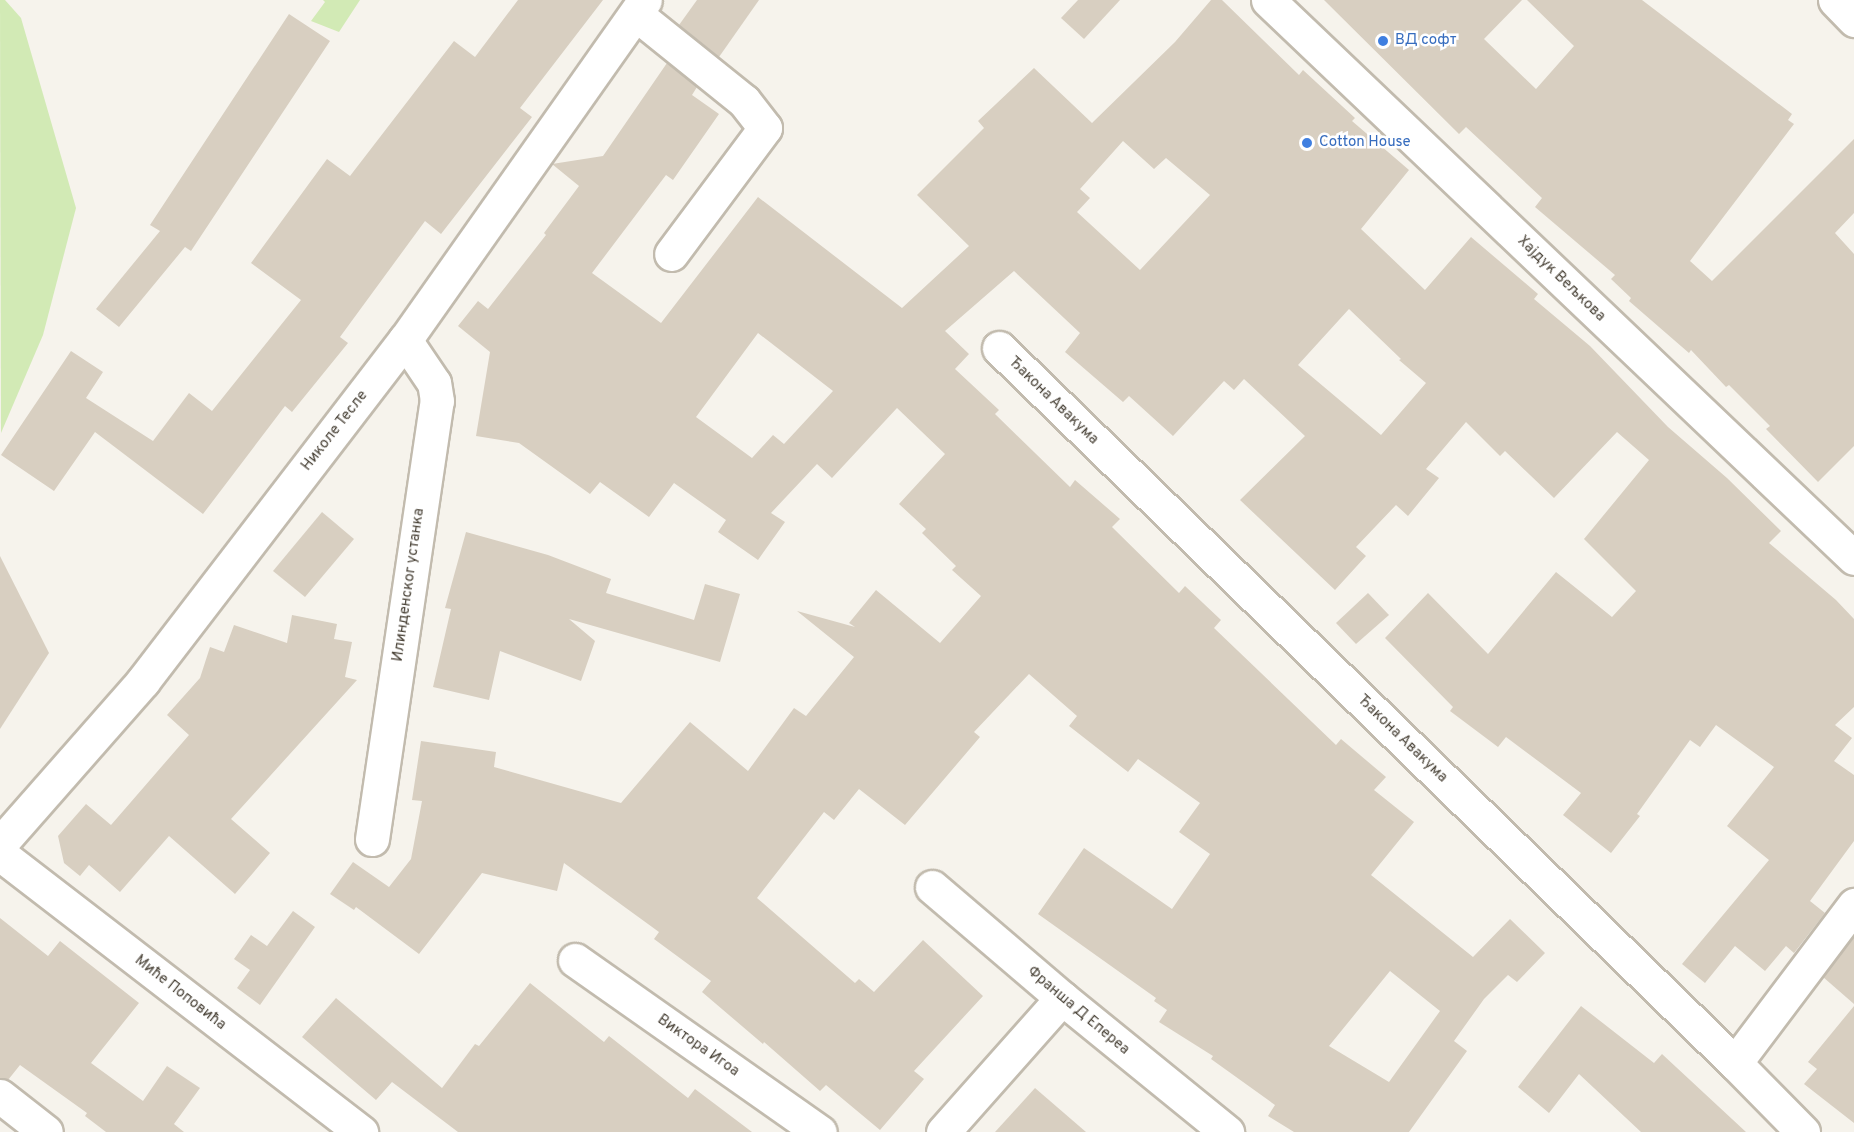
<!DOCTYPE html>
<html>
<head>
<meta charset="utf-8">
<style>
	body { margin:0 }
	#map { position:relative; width:1854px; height:1132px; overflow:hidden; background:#f6f3ec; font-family:Overpass,sans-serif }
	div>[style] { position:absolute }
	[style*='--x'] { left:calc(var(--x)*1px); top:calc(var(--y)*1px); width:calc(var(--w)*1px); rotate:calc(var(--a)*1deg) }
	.green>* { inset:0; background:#d2eab5 }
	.building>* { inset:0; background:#d8cfc1 }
	.roads { filter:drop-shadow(2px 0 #c2bbae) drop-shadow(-2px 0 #c2bbae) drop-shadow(0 2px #c2bbae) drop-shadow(0 -2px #c2bbae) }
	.minor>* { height:33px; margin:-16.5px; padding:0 16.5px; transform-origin:16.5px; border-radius:16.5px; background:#fff }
	.dots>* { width:16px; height:16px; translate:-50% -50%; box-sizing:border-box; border:3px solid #fff; border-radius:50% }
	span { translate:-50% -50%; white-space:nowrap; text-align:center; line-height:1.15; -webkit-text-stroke:5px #fff; paint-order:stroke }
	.shop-label { font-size:15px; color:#366cbe }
	.left { translate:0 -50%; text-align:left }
	.street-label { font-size:15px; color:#4b4439 }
</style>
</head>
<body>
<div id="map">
	<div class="green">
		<i style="clip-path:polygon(0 0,5px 0,21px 18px,76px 208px,43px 335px,1px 433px)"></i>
		<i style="clip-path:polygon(323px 0,360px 0,339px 32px,311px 21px,325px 2px)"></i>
	</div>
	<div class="building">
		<i style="clip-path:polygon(518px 0,603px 0,520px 108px,532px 117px,441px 234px,425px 221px,340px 337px,348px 343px,292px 412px,285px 406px,203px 514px,95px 432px,54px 491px,1px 455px,71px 351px,103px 372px,86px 398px,153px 441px,189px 393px,212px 411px,301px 300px,251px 263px,327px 159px,350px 176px,454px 41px,475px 57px)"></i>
		<i style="clip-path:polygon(697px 0,759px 0,719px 57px,679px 25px)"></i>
		<i style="clip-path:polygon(1078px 0,1120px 0,1084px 39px,1061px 18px)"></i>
		<i style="clip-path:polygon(evenodd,1211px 0,1222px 0,1299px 75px,1303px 70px,1355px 118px,1352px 121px,1409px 170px,1361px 229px,1425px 290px,1471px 237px,1538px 294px,1534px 299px,1590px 346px,1668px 427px,1727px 478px,1781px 531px,1769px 543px,1836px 600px,1854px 619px,1854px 707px,1835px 725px,1852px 738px,1834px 761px,1854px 775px,1854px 841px,1810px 901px,1825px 913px,1794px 953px,1786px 946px,1765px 971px,1735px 946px,1705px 983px,1682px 964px,1769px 860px,1727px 826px,1774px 767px,1716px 725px,1700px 747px,1690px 740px,1637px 814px,1640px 816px,1611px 853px,1563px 815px,1581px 793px,1506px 737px,1498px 747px,1450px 711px,1453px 707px,1385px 638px,1428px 593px,1488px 654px,1556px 572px,1612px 617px,1636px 591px,1584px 539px,1649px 460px,1617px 432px,1554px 498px,1505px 451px,1500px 456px,1466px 422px,1426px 469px,1439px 478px,1408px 516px,1396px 505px,1356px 547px,1366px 556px,1335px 590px,1240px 500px,1305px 436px,1244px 379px,1234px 390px,1224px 381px,1173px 436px,1129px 396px,1123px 402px,1065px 352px,1080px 333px,1014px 271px,945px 331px,969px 354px,955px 369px,999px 410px,995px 414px,1070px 487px,1075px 480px,1120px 519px,1112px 527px,1179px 593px,1185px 586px,1221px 620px,1214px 628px,1336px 745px,1341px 739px,1386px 777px,1374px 790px,1414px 822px,1371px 875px,1473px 957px,1510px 919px,1545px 953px,1517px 982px,1508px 975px,1484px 999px,1454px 1041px,1467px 1051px,1409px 1132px,1294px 1132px,1268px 1116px,1275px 1105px,1211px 1059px,1213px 1056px,1159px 1022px,1167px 1010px,1154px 1001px,1156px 998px,1038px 914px,1084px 848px,1172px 909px,1210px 854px,1179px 832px,1200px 803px,1138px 759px,1128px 772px,1069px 726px,1077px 716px,1029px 674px,974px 732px,980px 737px,905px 825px,859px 789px,834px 820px,824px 812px,757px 898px,855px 983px,859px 979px,874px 992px,923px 940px,983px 996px,914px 1071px,924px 1079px,880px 1130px,826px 1085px,820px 1091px,764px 1042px,763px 1044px,702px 992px,711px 981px,654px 939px,659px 932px,564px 863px,557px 891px,482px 873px,419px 954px,356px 907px,354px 910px,330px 894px,353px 862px,389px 887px,411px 859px,422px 801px,412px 800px,421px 741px,496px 752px,494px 767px,621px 803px,690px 722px,748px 771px,794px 708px,806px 716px,854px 657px,797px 611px,855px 627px,849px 623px,876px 590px,940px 643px,981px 596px,952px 570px,956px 566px,922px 533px,926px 529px,899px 504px,945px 454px,897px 408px,832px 478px,817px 464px,771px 513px,785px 522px,758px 560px,718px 532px,726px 520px,674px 483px,649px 517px,600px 482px,590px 494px,519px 443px,476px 436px,490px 352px,458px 326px,478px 301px,488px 309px,546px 235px,544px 233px,579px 186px,552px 164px,603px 156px,667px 63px,697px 87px,692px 95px,719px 114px,673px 180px,666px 175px,592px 273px,661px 323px,758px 197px,902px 308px,969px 246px,917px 195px,984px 128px,978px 121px,1034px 68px,1092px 123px,1175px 42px,1211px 0,1123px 141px,1154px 169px,1166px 158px,1210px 195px,1140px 270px,1077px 212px,1090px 198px,1080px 189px,1123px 141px,1211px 0,1349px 309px,1401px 359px,1399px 360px,1426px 383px,1381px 435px,1298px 365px,1349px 309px,1211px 0,758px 333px,833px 391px,784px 444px,773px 435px,752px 458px,696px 417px,758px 333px,1211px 0,1390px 971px,1440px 1011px,1389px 1082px,1329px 1046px,1390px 971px)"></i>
		<i style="clip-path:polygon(1324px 0,1522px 0,1484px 39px,1536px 89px,1574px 46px,1527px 0,1642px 0,1792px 114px,1788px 120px,1794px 124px,1690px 261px,1712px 281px,1854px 139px,1854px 213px,1835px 233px,1854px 254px,1854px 446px,1818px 482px,1766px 429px,1770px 426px,1729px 385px,1726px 387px,1691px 350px,1689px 353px,1629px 301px,1631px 298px,1611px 279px,1615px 275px,1535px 207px,1542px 198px,1466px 127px,1459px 134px)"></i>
		<i style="clip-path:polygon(289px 14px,330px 41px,191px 251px,185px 247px,119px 327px,96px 309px,160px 231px,150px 225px)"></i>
		<i style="clip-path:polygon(322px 512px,354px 539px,305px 597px,273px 571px)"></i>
		<i style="clip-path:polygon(466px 532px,548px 555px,611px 579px,606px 593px,694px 620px,705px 584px,740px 594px,720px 662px,569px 619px,595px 641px,581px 681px,500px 651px,489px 700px,433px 687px,451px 609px,445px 608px)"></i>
		<i style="clip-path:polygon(0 556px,49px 653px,0 729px)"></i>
		<i style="clip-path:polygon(1368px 593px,1389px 615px,1356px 644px,1336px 623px)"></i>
		<i style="clip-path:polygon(292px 615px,337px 624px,334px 639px,352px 642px,345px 677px,357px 680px,231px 819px,270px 853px,235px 894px,169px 836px,120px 892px,89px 865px,80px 876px,64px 863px,58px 836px,86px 804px,111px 825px,189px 735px,167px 715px,200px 678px,210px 647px,224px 652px,234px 625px,287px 643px)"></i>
		<i style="clip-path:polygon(293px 911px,315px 927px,260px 1005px,237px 988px,250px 970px,234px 959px,251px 935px,267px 946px)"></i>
		<i style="clip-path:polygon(0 918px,48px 956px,60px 941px,139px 1003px,91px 1063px,143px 1101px,167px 1066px,200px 1088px,174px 1124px,184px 1132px,106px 1132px,85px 1116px,87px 1113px,20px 1065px,8px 1080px,0 1078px)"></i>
		<i style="clip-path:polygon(1854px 936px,1854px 1004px,1823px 977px)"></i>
		<i style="clip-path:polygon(530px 983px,604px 1042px,609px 1036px,688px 1098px,695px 1089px,752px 1132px,458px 1132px,392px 1082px,376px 1100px,302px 1037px,336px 998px,442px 1088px,475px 1044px,479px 1046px)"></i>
		<i style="clip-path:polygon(1581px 1006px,1654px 1063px,1662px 1054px,1746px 1132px,1641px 1132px,1579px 1074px,1549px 1113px,1518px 1087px)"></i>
		<i style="clip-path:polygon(1854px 1006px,1854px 1123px,1804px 1084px,1817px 1069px,1808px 1062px)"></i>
		<i style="clip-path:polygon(1035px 1088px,1086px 1132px,995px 1132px)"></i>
	</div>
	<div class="roads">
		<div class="minor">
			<i style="--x:1268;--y:0;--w:809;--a:43.6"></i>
			<i style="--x:1835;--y:0;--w:28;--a:46"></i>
			<i style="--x:637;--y:15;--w:137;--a:38.8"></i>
			<i style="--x:744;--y:101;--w:34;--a:52"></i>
			<i style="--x:765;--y:128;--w:157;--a:126.7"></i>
			<i style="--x:999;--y:348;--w:1026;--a:44.17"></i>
			<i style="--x:1735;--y:1063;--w:97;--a:45.4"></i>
			<i style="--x:372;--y:839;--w:443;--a:-81.6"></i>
			<i style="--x:437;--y:401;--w:18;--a:-99"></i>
			<i style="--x:434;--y:383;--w:52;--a:-124"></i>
			<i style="--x:0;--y:844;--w:217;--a:-48.7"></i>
			<i style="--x:143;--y:681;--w:430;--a:-52.5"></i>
			<i style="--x:405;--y:340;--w:416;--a:-54.8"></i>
			<i style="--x:0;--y:854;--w:456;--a:37.6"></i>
			<i style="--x:932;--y:887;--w:171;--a:40.5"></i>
			<i style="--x:1062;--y:998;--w:213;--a:39.1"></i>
			<i style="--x:575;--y:960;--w:299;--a:35.1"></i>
			<i style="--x:1735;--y:1063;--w:198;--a:-53"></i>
			<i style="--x:0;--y:1096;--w:58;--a:38"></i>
			<i style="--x:943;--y:1132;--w:179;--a:-48.4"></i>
		</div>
	</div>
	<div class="dots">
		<i style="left:1383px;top:41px;background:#3f7fe0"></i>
		<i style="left:1307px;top:143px;background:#3f7fe0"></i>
	</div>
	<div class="shop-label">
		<span class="left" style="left:1395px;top:41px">ВД софт</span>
		<span class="left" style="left:1319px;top:143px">Cotton House</span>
	</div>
	<div class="street-label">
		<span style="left:1561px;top:279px;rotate:44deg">Хајдук Вељкова</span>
		<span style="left:1053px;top:401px;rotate:44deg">Ђакона Авакума</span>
		<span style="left:335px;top:431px;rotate:-52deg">Николе Тесле</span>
		<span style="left:409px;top:585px;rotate:-82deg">Илинденског устанка</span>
		<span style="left:1402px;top:739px;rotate:44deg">Ђакона Авакума</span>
		<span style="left:180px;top:993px;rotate:38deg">Миће Поповића</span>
		<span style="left:1078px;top:1011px;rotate:40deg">Франша Д Епереа</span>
		<span style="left:698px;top:1046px;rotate:35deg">Виктора Игоа</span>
	</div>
</div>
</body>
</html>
